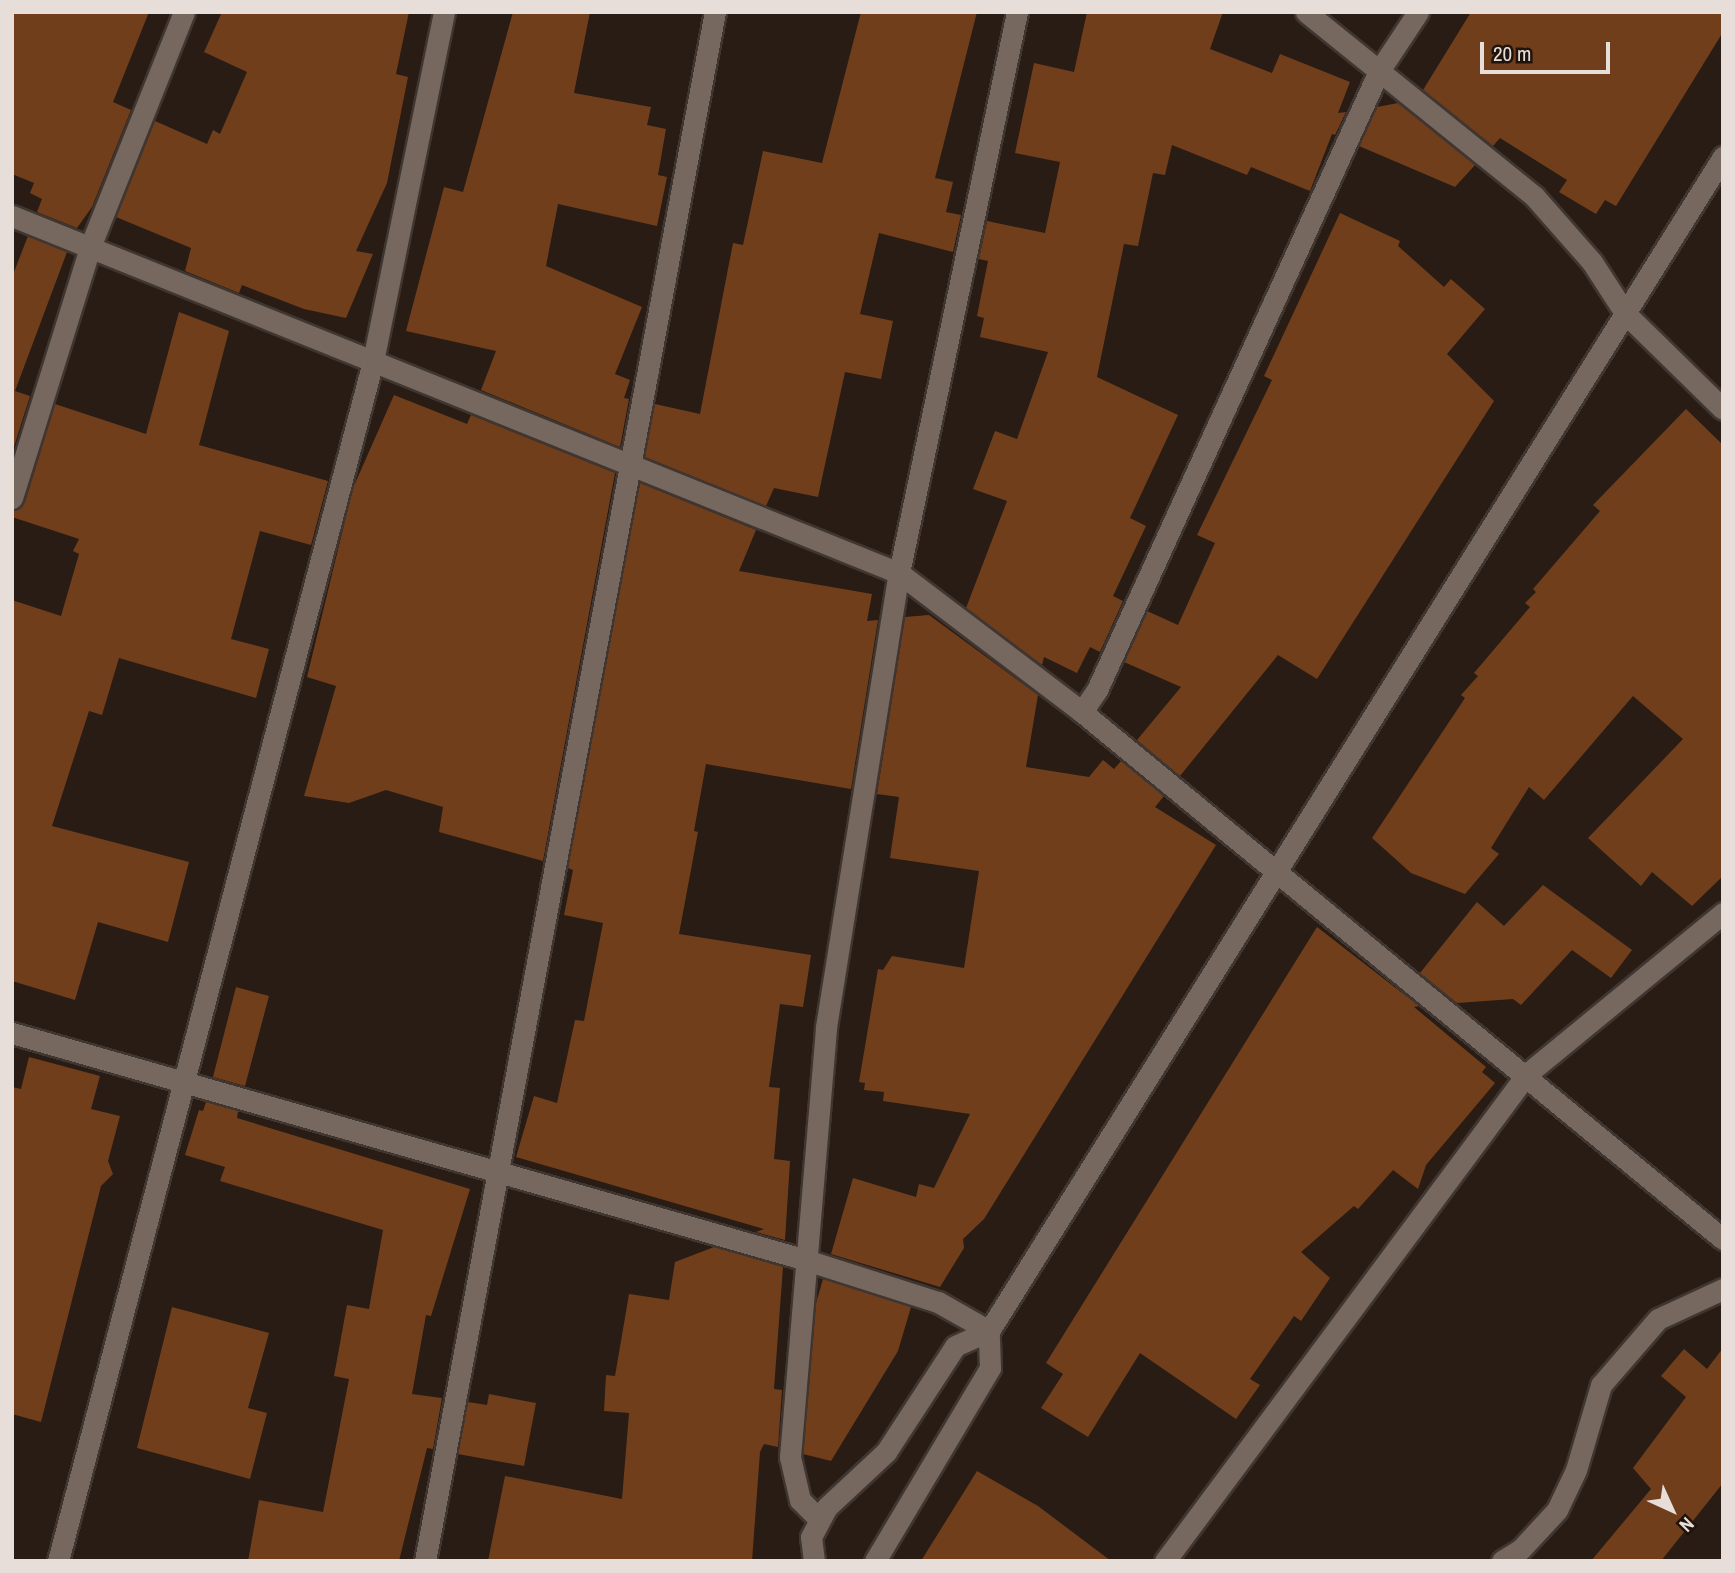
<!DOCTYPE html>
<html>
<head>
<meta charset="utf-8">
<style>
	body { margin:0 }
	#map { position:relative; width:1735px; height:1573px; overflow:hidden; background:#281c15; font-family:"Archivo Narrow",sans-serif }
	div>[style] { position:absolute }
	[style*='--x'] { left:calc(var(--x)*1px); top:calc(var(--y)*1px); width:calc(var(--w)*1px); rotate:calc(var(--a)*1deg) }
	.building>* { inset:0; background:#713e1c }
	.roads { filter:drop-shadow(2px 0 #403631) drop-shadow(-2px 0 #403631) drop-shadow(0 2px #403631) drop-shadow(0 -2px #403631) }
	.street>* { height:21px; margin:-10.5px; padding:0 10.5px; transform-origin:10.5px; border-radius:10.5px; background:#77685f }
	.secondary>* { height:21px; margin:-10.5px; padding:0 10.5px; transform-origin:10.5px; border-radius:10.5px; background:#77685f }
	span { translate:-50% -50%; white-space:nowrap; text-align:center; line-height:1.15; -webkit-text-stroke:6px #1f130c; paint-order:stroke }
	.frame { position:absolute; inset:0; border:14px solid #e7ded9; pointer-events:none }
	.north { position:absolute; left:1637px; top:1475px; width:70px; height:70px; -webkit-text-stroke:5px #1f130c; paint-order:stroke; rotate:135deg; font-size:19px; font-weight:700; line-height:28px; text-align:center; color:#e7ded9 }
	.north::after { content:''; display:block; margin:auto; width:24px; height:32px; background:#e7ded9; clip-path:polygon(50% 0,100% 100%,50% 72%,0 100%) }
	.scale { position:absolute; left:1480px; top:42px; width:130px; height:32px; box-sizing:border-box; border:4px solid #e7ded9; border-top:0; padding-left:9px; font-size:21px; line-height:24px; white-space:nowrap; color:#e7ded9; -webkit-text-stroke:5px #1f130c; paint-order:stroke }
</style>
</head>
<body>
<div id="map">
	<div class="building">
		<i style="clip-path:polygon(12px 12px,149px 12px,113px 102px,131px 110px,92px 207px,77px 228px,37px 212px,42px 199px,30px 193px,34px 183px,12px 174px)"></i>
		<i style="clip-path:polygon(222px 12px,409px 12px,396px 74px,408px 77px,387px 183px,356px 251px,373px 254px,346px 318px,304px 309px,242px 285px,239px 293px,185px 271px,191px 248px,116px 217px,155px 121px,207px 144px,213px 130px,220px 134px,247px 72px,204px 52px)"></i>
		<i style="clip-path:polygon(513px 12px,590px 12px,574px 93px,651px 107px,647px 125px,666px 129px,658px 175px,667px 177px,657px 226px,558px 204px,546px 266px,642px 307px,615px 374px,630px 380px,624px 398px,629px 399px,620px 447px,481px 390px,496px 351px,406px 331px,444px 187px,463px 192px)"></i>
		<i style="clip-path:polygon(861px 12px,977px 12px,935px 178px,953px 182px,946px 212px,961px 215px,953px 252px,879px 233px,860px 314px,893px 321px,881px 379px,845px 372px,818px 497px,774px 488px,766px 506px,645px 457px,655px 404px,700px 414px,733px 243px,743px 245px,763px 151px,822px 163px)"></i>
		<i style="clip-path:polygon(1087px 12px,1223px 12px,1210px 49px,1272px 73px,1280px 54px,1350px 82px,1338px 113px,1346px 112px,1335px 135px,1332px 134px,1310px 191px,1251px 167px,1247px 175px,1172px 145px,1165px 175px,1153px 173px,1138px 246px,1124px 244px,1097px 377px,1178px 415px,1130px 518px,1146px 526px,1113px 596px,1123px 601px,1100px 652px,1090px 647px,1077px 673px,1044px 657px,1042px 665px,966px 608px,1007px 501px,973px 489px,995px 431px,1017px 439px,1048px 352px,980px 337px,984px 318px,977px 316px,988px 261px,979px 259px,987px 221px,1045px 233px,1060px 162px,1015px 153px,1034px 63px,1074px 72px)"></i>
		<i style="clip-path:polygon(1471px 12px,1723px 12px,1723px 32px,1616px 206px,1605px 200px,1596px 214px,1559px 192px,1567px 180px,1500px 138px,1493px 146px,1423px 90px)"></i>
		<i style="clip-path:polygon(1398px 103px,1475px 165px,1455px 187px,1359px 146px,1377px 107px)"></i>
		<i style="clip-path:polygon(1340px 213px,1400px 241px,1398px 246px,1444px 287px,1451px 279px,1485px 309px,1447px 354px,1494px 401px,1317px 679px,1278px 655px,1180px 776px,1137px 740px,1181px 687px,1124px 662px,1147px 611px,1178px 625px,1215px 543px,1197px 535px,1272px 380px,1264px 376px)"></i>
		<i style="clip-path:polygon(28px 236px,67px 252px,15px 391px,30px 396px,12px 453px,12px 277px)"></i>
		<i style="clip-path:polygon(179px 312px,229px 331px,199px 445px,328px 481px,311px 545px,260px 531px,231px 639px,269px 649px,256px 698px,119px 658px,102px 715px,89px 711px,52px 826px,189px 862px,168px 942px,98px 922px,75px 1000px,12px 981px,12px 600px,61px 616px,79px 554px,73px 551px,79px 539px,12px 517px,12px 511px,25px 502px,55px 404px,146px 434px)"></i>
		<i style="clip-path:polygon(394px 395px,467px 424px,471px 415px,615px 473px,543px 861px,439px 832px,443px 807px,386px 790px,349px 803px,304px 796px,336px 686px,307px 677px,353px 488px)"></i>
		<i style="clip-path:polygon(1686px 409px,1723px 445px,1723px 876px,1692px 906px,1652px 872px,1641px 886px,1588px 838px,1683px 739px,1633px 696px,1544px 800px,1529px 787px,1491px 848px,1499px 854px,1465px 894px,1411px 873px,1372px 838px,1465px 698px,1461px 695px,1478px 676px,1474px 673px,1530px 607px,1525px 603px,1536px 592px,1533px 589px,1600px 511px,1593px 505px)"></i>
		<i style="clip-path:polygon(640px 483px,756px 530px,739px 571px,872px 594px,867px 621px,878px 620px,851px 789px,706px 764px,694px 831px,698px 832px,679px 934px,811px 955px,803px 1007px,780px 1004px,769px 1087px,780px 1088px,774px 1159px,790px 1161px,785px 1240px,756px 1232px,764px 1229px,516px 1157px,534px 1096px,557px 1103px,575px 1020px,584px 1021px,603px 923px,564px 915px,573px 870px,568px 868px)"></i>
		<i style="clip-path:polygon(929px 615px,1038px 695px,1026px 767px,1089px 777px,1103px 760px,1114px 769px,1121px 761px,1164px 796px,1155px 807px,1216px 845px,984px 1219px,963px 1239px,964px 1248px,940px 1287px,831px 1254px,853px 1178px,916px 1197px,919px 1184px,934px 1188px,970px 1114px,883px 1101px,884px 1092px,864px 1090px,865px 1083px,859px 1082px,878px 969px,883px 970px,892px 956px,964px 968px,979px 871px,890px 858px,899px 797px,877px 794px,905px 617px)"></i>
		<i style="clip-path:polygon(1543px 885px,1632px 950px,1611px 978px,1572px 950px,1521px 1005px,1513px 999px,1457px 1003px,1420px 973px,1477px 902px,1504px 926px)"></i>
		<i style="clip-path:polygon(1317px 927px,1419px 1006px,1414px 1007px,1486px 1067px,1482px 1072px,1495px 1083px,1426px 1165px,1418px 1189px,1393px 1170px,1358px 1209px,1354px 1206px,1301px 1252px,1330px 1278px,1301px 1321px,1294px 1316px,1250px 1379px,1260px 1385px,1236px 1419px,1140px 1353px,1088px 1437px,1041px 1408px,1063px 1374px,1046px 1363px)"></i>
		<i style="clip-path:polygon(236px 987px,269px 996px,245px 1086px,213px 1077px)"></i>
		<i style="clip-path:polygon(29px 1057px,100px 1076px,91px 1109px,120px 1116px,108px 1161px,113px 1174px,101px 1186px,41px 1422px,12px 1414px,12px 1087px,21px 1089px)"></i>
		<i style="clip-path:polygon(206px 1102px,238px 1111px,237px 1118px,470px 1189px,431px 1316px,426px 1315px,412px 1394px,442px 1398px,433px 1449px,427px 1448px,399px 1561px,248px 1561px,259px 1500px,323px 1512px,349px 1379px,334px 1376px,347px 1305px,369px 1309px,383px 1230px,220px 1181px,225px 1167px,185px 1155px,199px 1110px,203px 1111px)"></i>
		<i style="clip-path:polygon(714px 1247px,783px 1267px,774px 1389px,782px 1390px,778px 1447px,764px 1444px,760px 1452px,752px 1561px,488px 1561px,505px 1476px,622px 1499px,629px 1413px,604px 1411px,606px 1375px,615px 1376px,629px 1294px,669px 1300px,675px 1262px)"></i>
		<i style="clip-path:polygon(823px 1279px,911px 1307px,898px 1351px,831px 1461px,803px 1454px,816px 1303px)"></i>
		<i style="clip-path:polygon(172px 1307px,269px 1333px,248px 1408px,267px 1413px,250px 1479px,137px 1448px)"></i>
		<i style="clip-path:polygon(1723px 1348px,1723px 1483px,1661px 1561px,1591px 1561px,1651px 1489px,1633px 1468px,1686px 1397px,1661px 1376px,1684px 1349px,1707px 1369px)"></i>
		<i style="clip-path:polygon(489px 1394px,536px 1403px,524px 1466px,458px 1454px,468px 1402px,487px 1405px)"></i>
		<i style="clip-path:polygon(977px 1471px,1038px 1506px,1111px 1561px,921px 1561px)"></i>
	</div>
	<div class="roads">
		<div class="street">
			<i style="--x:1306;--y:12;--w:293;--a:38.9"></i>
			<i style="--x:1534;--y:196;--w:88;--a:48.7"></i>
			<i style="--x:1592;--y:262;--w:61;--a:57.1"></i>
			<i style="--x:1625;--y:313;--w:137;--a:44.4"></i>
			<i style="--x:12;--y:216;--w:956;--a:21.92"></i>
			<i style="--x:899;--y:573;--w:230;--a:37.2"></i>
			<i style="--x:1082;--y:712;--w:830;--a:39.43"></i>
			<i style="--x:12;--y:498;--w:263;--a:-72.7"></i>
			<i style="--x:90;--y:247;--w:253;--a:-68.2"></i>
			<i style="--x:1082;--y:712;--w:27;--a:-56"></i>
			<i style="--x:1097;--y:690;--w:680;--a:-65.51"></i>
			<i style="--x:1379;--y:71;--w:71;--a:-56.5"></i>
			<i style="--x:12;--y:1033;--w:826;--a:15.95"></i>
			<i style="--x:806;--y:1260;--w:139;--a:17.7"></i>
			<i style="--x:938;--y:1302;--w:59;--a:29.6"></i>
			<i style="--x:819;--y:1519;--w:27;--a:-135"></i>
			<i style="--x:800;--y:1500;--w:44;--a:-103.1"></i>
			<i style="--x:790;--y:1457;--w:432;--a:-85.2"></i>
			<i style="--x:826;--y:1027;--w:460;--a:-80.9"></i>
			<i style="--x:899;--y:573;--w:573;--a:-78.12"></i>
			<i style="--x:58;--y:1561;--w:1241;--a:-75.29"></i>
			<i style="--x:373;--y:361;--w:356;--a:-78.5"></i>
			<i style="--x:425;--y:1561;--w:1576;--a:-79.4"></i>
			<i style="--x:814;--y:1561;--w:24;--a:-97"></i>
			<i style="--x:811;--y:1537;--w:34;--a:-62"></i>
			<i style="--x:827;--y:1507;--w:81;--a:-43"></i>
			<i style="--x:886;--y:1452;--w:126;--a:-56.9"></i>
			<i style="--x:955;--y:1346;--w:37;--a:-24"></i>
			<i style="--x:875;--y:1561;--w:225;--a:-59.2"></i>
			<i style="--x:990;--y:1368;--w:37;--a:-92"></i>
			<i style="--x:1165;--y:1561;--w:607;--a:-53.38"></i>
			<i style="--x:1527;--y:1074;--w:254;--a:-39.4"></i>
			<i style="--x:1502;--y:1561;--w:22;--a:-32"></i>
			<i style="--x:1521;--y:1549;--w:53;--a:-47.3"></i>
			<i style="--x:1557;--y:1510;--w:44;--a:-64.6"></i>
			<i style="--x:1576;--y:1470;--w:89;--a:-73.6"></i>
			<i style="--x:1601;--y:1385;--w:87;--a:-49.2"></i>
			<i style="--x:1658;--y:1319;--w:72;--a:-24.8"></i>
		</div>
		<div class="secondary">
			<i style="--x:989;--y:1331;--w:1385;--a:-57.99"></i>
		</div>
	</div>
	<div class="frame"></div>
	<div class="north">N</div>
	<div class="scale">20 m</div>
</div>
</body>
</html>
